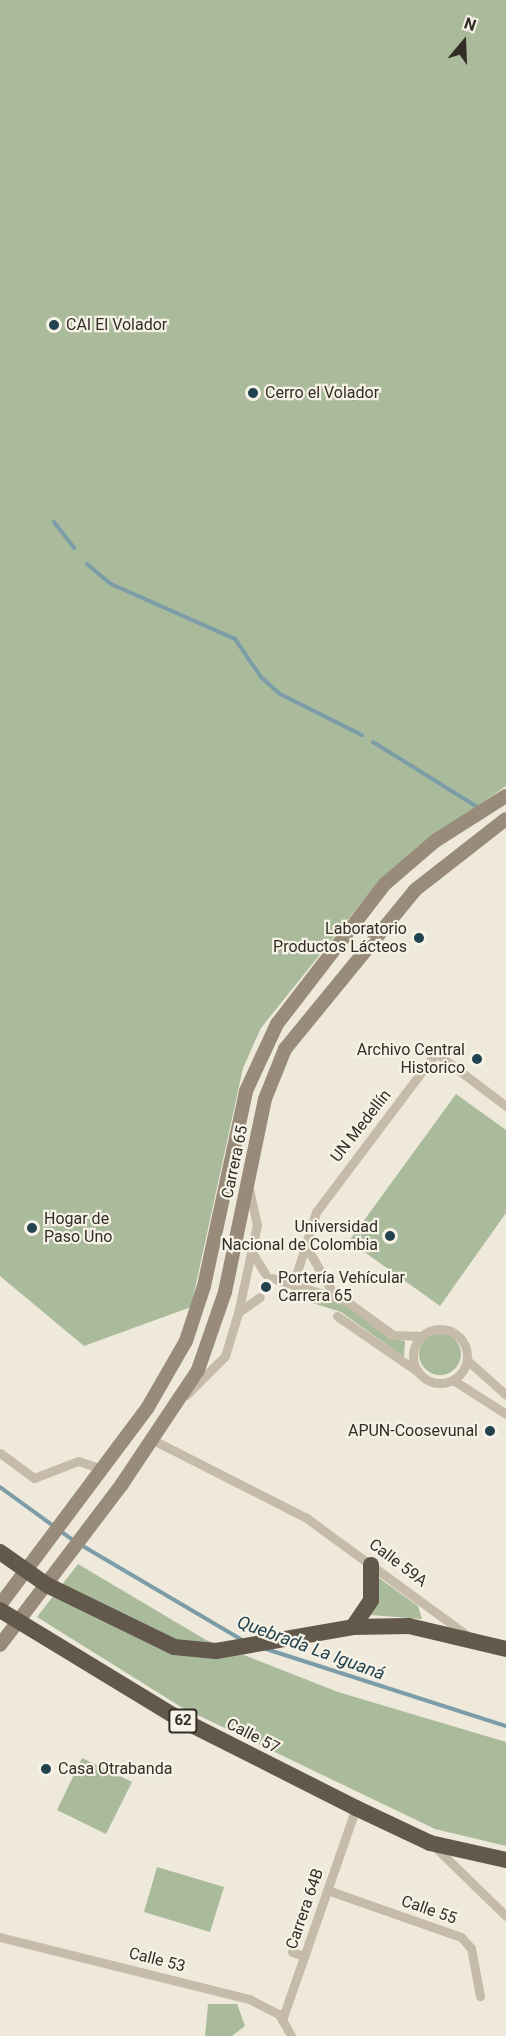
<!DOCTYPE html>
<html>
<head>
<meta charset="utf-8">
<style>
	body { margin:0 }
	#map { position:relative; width:506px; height:2036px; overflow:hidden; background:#eee9da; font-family:Roboto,sans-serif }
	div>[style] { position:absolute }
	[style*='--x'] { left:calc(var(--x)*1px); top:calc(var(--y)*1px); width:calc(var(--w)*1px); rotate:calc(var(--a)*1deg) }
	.green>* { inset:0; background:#aabb9c }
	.round { border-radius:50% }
	.stream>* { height:4px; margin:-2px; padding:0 2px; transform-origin:2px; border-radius:2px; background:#7c9da8 }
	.minor>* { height:9px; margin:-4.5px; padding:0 4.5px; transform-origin:4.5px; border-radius:4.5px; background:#c5bba8 }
	.minor>.ring { margin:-4.5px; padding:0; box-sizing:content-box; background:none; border:9px solid #c5bba8; border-radius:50% }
	.secondary>* { height:14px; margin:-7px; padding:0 7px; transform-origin:7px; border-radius:7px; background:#988b79 }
	.trunk>* { height:16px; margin:-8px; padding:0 8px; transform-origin:8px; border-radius:8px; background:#62584c }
	.dots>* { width:16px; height:16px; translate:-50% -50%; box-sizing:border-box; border:3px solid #f6f2e6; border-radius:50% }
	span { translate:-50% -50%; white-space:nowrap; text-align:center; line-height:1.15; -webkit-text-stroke:4.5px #f6f2e6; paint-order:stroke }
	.shield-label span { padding:2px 4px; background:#f6f2e6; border:2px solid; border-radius:4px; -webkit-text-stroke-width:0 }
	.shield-label { font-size:15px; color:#322d27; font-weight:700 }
	.poi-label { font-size:16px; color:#322d27 }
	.left { translate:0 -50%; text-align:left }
	.right { translate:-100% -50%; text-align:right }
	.street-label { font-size:16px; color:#322d27 }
	.water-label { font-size:18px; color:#21424f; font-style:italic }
	.north { position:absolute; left:434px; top:12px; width:60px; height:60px; -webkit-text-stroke:4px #f6f2e6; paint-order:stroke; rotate:19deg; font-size:16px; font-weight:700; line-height:24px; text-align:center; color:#322d27 }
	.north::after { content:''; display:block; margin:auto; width:21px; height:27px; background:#322d27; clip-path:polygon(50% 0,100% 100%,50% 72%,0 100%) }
</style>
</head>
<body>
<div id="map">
	<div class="green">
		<i style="clip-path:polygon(0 0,506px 0,506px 786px,414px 852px,366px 897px,261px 1028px,243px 1068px,191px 1307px,84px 1346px,0 1276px)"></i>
		<i style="clip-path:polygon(456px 1094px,506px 1130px,506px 1213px,440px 1306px,349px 1241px)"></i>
		<i style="clip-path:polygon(299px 1290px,345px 1304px,390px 1339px,405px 1341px,404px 1357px,341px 1312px,297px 1298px)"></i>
		<i class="round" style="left:419px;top:1333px;width:42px;height:42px"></i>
		<i style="clip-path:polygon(78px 1564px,206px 1640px,338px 1692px,506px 1742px,506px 1846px,435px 1829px,181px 1707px,37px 1617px)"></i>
		<i style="clip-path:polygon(379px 1578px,418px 1606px,422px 1619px,371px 1615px,379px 1599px)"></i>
		<i style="clip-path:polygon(82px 1758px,132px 1782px,106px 1834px,57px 1810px)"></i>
		<i style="clip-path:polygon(157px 1867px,224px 1887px,210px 1932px,144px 1912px)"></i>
		<i style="clip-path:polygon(208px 2004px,237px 2004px,245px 2026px,232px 2036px,205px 2036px)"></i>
	</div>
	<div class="stream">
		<i style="--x:54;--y:522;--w:33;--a:52"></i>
		<i style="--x:87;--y:564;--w:31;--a:40"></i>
		<i style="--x:111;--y:584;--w:136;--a:23.9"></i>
		<i style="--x:235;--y:639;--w:46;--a:55.6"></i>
		<i style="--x:261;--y:677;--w:25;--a:42"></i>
		<i style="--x:280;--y:694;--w:92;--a:26.6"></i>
		<i style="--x:373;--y:742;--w:121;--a:31.9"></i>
		<i style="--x:0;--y:1487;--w:92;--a:36.1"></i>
		<i style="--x:81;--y:1545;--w:187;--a:30.5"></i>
		<i style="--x:266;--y:1649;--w:252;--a:17.8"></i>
	</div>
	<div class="minor">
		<i style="--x:306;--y:1246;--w:56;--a:60.3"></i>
		<i style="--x:252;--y:1252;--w:26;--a:59"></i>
		<i style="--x:272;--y:1278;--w:77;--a:17.3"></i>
		<i style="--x:346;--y:1301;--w:58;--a:35.9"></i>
		<i style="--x:393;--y:1335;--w:29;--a:2"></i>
		<i style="--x:293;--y:1285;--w:77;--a:-72.5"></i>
		<i style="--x:316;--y:1212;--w:199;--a:-53"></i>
		<i style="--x:436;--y:1053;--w:88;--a:37.1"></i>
		<i style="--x:240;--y:1311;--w:24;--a:-35"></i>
		<i style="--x:337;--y:1316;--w:97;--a:34.5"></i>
		<i class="ring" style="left:413px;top:1329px;width:45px;height:45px"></i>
		<i style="--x:467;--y:1360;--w:52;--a:41.9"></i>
		<i style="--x:453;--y:1380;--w:63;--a:32.7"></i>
		<i style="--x:186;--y:1395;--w:55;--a:-45"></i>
		<i style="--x:225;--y:1356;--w:45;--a:-73.2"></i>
		<i style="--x:238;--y:1313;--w:90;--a:-77.8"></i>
		<i style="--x:257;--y:1225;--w:42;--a:-102.4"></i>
		<i style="--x:153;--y:1440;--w:170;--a:26.9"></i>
		<i style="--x:305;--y:1517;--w:202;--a:36.1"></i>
		<i style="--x:0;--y:1453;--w:42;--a:36.3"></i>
		<i style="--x:34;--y:1478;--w:47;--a:-21.1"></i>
		<i style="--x:78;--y:1461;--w:25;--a:18"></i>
		<i style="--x:434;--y:1846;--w:100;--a:44.2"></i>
		<i style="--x:327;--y:1890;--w:142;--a:19.3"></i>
		<i style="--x:461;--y:1937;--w:15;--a:48"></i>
		<i style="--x:471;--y:1948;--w:49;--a:79.4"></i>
		<i style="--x:0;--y:1937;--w:257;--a:14"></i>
		<i style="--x:249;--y:1999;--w:34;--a:27"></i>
		<i style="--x:279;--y:2014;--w:25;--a:61"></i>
		<i style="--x:292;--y:1952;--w:13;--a:18"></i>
		<i style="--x:282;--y:2020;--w:225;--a:-70.8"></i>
	</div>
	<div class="secondary">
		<i style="--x:0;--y:1605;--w:247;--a:-53.2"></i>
		<i style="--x:148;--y:1407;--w:76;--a:-60.1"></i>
		<i style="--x:186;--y:1341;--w:58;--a:-71.9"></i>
		<i style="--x:204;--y:1286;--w:199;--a:-77.8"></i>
		<i style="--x:246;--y:1091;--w:74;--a:-65.2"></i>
		<i style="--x:277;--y:1024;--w:177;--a:-52.4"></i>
		<i style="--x:385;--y:884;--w:66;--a:-40.7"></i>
		<i style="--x:435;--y:841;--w:84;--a:-32.4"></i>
		<i style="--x:0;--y:1645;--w:202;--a:-52.8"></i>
		<i style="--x:122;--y:1484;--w:137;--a:-56.3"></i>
		<i style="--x:198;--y:1370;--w:83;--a:-70.9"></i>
		<i style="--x:225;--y:1292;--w:197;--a:-78.3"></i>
		<i style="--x:265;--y:1099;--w:54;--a:-68.2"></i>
		<i style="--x:285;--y:1049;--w:205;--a:-50.7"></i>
		<i style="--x:415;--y:890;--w:115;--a:-38"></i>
	</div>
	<div class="trunk">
		<i style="--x:0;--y:1552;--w:57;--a:35.1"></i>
		<i style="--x:47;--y:1585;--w:141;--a:26"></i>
		<i style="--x:174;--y:1647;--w:42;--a:5.4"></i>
		<i style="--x:216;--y:1651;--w:139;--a:-9.9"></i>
		<i style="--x:353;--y:1627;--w:56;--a:-1"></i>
		<i style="--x:409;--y:1626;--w:100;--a:13.3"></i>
		<i style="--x:0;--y:1610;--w:206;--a:31.3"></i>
		<i style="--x:176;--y:1717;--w:202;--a:26.8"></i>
		<i style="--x:356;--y:1808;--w:82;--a:25.3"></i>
		<i style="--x:430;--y:1843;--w:78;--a:12.6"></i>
		<i style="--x:353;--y:1627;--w:32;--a:-56"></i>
		<i style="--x:371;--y:1600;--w:35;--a:-90"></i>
	</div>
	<div class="dots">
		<i style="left:54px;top:325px;background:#21424f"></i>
		<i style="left:253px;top:393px;background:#21424f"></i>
		<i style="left:419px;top:938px;background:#21424f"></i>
		<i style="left:477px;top:1059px;background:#21424f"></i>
		<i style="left:32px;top:1228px;background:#21424f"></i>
		<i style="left:390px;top:1236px;background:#21424f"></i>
		<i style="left:266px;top:1287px;background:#21424f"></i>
		<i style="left:490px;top:1431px;background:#21424f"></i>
		<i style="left:46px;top:1769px;background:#21424f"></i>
	</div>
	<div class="shield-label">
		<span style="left:183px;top:1721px">62</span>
	</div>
	<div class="poi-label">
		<span class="left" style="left:66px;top:325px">CAI El Volador</span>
		<span class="left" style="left:265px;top:393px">Cerro el Volador</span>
		<span class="right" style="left:407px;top:938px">Laboratorio<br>Productos Lácteos</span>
		<span class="right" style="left:465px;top:1059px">Archivo Central<br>Historico</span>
		<span class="left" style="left:44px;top:1228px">Hogar de<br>Paso Uno</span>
		<span class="right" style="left:378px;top:1236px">Universidad<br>Nacional de Colombia</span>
		<span class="left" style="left:278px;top:1287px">Portería Vehícular<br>Carrera 65</span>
		<span class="right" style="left:478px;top:1431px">APUN-Coosevunal</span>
		<span class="left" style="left:58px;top:1769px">Casa Otrabanda</span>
	</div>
	<div class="street-label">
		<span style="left:361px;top:1126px;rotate:-52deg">UN Medellín</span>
		<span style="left:235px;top:1162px;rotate:-78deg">Carrera 65</span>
		<span style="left:398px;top:1563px;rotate:37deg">Calle 59A</span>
		<span style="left:253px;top:1736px;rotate:27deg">Calle 57</span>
		<span style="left:305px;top:1909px;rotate:-71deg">Carrera 64B</span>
		<span style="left:429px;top:1910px;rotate:19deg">Calle 55</span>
		<span style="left:157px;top:1960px;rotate:14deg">Calle 53</span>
	</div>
	<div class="water-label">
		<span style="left:311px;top:1648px;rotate:20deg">Quebrada La Iguaná</span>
	</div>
	<div class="north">N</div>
</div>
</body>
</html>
